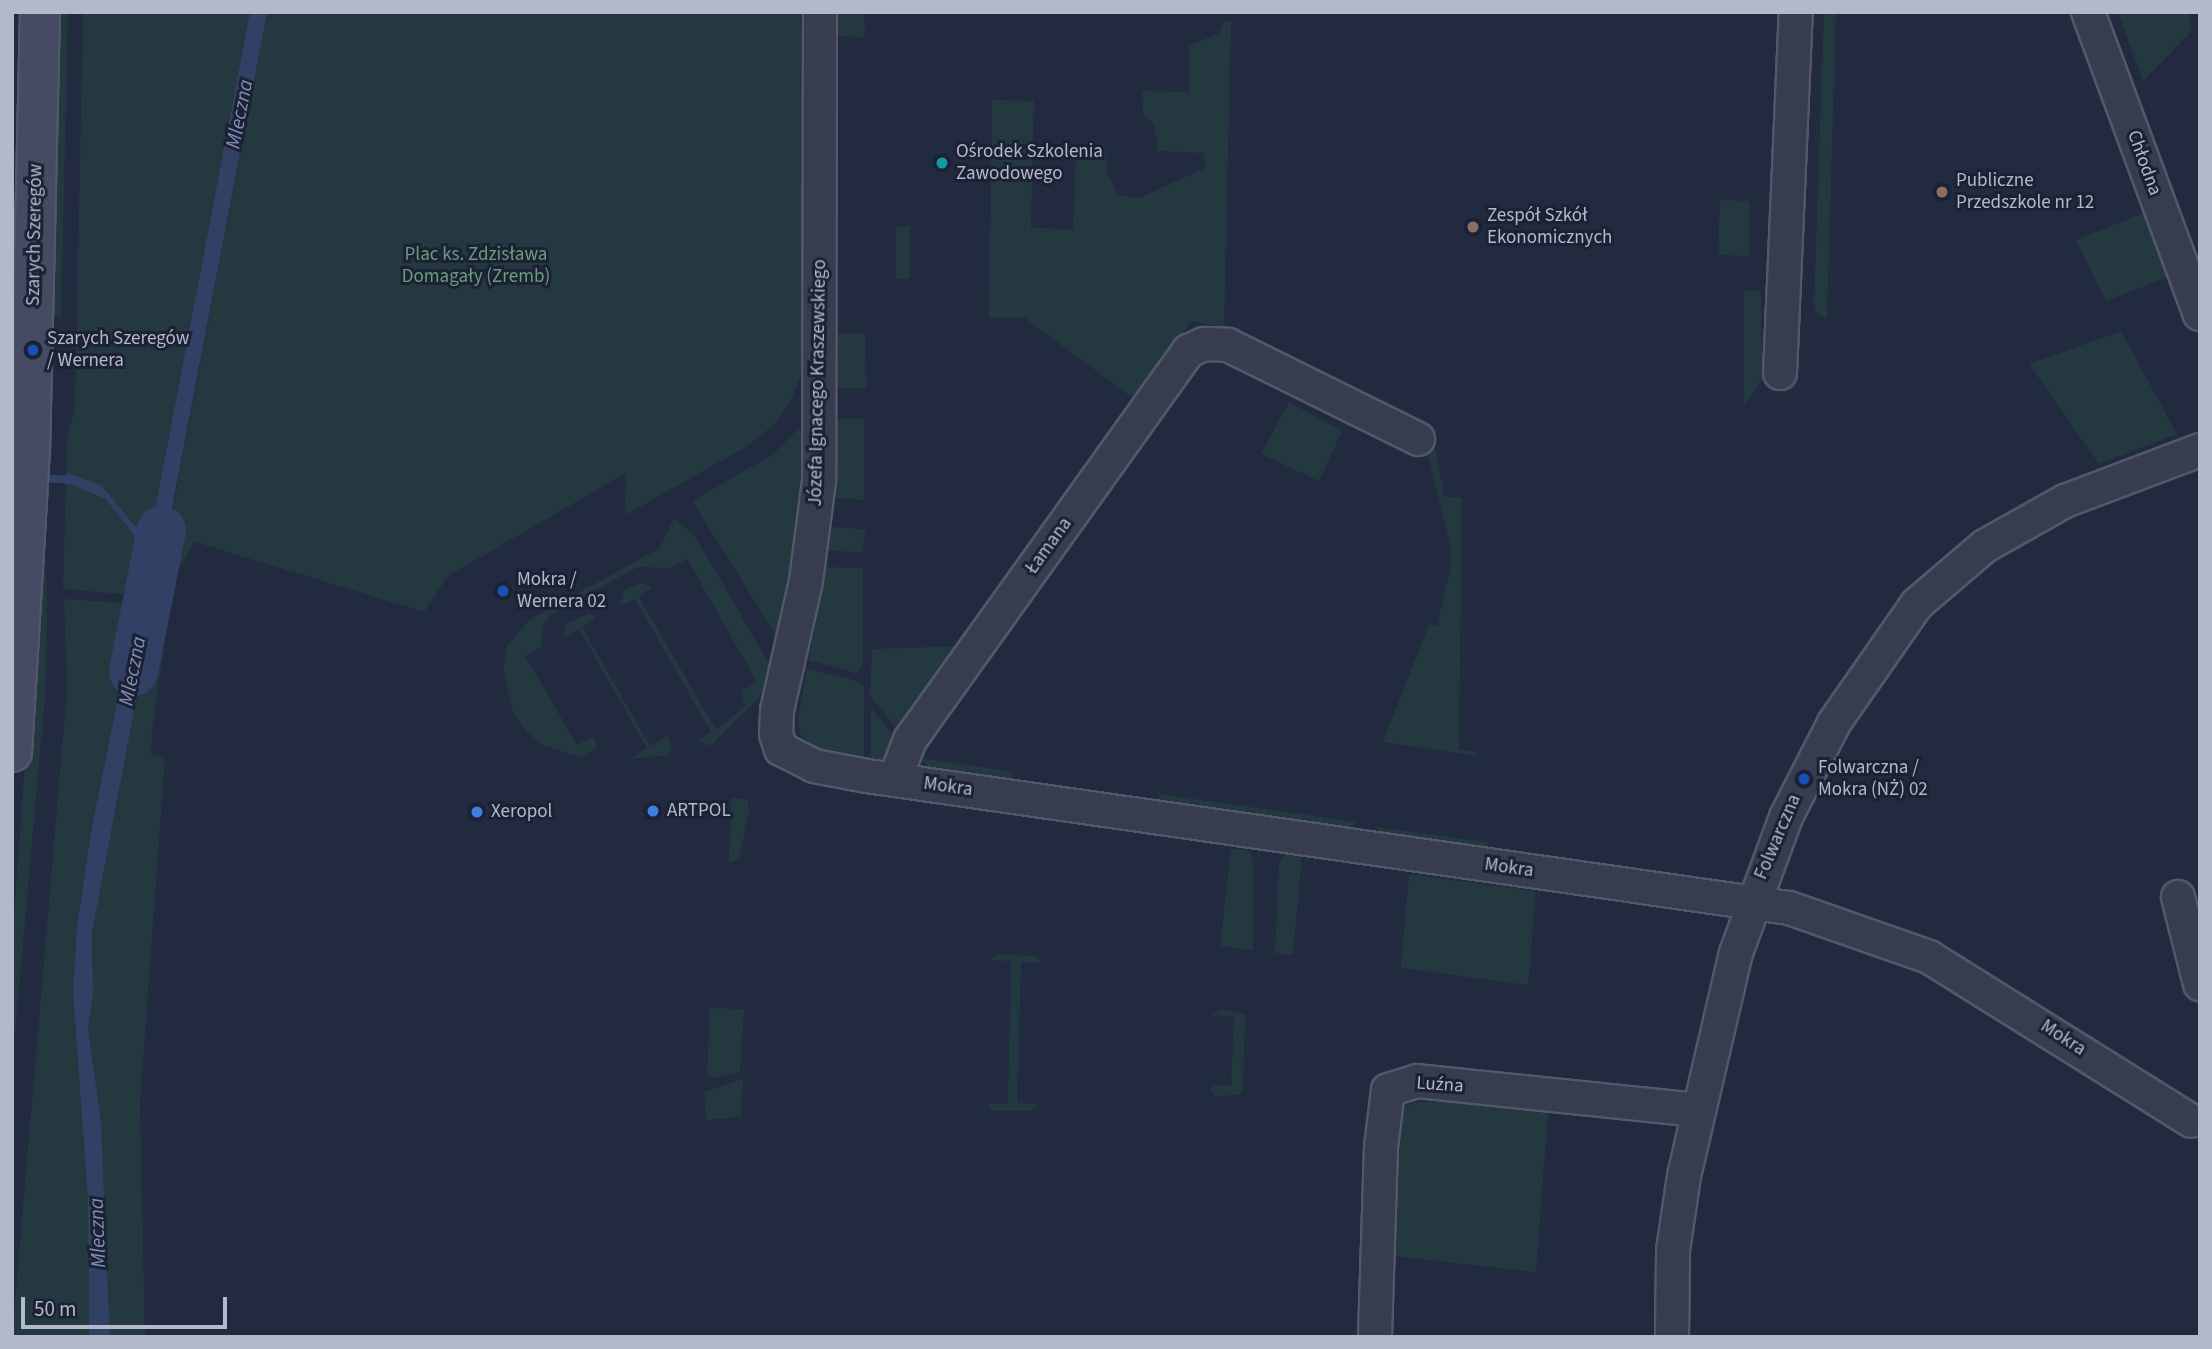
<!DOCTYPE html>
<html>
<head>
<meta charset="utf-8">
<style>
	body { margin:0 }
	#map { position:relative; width:2212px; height:1349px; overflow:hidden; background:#222a3f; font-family:"Source Sans 3",sans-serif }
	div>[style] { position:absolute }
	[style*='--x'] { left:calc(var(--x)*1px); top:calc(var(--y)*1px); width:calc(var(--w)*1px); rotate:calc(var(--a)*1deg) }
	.green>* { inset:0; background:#243840 }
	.water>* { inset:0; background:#334065 }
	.stream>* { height:8px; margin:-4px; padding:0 4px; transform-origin:4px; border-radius:4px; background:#334065 }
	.river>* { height:49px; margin:-24.5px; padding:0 24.5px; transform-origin:24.5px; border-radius:24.5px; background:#334065 }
	.roads { filter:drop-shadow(2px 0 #52586a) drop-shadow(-2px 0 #52586a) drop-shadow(0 2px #52586a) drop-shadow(0 -2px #52586a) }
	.street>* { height:32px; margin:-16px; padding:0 16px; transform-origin:16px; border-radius:16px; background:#373d4f }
	.secondary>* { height:38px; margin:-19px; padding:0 19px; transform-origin:19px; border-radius:19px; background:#444b62 }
	.dots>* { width:19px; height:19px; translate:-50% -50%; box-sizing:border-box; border:4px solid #1c2234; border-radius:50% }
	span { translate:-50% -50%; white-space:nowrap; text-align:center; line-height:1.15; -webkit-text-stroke:6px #1c2234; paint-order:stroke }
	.poi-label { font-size:19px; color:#b3b8ca }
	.left { translate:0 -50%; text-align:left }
	.street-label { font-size:19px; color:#b3b8ca }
	.park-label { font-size:19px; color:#689d7d }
	.water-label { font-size:21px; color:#808fb8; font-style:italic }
	.frame { position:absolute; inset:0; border:14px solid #b3b8ca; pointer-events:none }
	.scale { position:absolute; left:21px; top:1297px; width:206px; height:32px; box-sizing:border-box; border:4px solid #b3b8ca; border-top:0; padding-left:9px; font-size:21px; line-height:24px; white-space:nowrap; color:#b3b8ca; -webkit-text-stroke:5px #1c2234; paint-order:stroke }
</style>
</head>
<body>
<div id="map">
	<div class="green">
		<i style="clip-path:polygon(56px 12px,68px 12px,61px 317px,50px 316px)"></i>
		<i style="clip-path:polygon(83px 12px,250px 12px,150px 536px,144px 596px,63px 589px,67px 440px,75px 407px)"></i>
		<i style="clip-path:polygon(267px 12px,807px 12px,804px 365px,790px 403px,775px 424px,746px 447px,625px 515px,626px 473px,448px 576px,424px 612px,195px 542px,179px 569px,172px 599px,156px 597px)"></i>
		<i style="clip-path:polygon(836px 12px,864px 12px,865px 37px,836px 36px)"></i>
		<i style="clip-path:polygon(1824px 12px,1836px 12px,1827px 319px,1816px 312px,1814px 302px)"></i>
		<i style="clip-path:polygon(2118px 12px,2189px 12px,2192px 31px,2143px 81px)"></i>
		<i style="clip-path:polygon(1224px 21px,1231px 21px,1224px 328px,1192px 321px,1134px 399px,1025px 318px,989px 318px,992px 100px,1034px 101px,1031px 228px,1073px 229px,1076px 151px,1106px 151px,1107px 174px,1119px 195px,1139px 198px,1205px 168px,1203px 153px,1158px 151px,1154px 123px,1143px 115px,1142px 91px,1189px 92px,1189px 45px,1219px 34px)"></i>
		<i style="clip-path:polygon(1720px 200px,1750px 201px,1749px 256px,1718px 255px)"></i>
		<i style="clip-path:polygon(2144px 213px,2168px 277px,2106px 301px,2076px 240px)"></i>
		<i style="clip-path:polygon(910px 226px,910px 279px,896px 279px,896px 227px)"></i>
		<i style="clip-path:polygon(1744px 291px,1761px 291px,1762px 380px,1744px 405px)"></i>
		<i style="clip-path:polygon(2121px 331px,2177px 434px,2099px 464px,2029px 364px)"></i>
		<i style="clip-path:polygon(865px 333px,866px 388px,838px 388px,838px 334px)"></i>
		<i style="clip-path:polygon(1289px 402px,1342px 431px,1319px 481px,1261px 454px)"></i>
		<i style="clip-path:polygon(838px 419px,864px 419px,864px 500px,835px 498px)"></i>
		<i style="clip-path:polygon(804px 429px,798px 540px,782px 638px,775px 634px,692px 501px,772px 455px,797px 430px)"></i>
		<i style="clip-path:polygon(1436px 450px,1444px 497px,1462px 497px,1459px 750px,1476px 751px,1476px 756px,1383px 742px,1429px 624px,1437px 626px,1451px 567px,1451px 547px,1427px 452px)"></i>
		<i style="clip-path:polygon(674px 518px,695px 536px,770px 665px,761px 696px,710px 746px,698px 740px,711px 732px,635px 599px,620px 606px,624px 590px,642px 583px,652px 588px,639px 597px,716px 730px,745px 706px,741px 691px,757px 682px,687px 559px,671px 568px,638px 567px,552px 614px,544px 623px,541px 647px,525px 656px,577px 745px,593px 736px,597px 747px,582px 757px,545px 746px,529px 734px,513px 712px,503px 669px,507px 646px,529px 620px,660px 548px)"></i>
		<i style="clip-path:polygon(832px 527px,865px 529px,863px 552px,827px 551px)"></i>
		<i style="clip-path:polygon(40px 556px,45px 556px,47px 600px,46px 684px,12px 1069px,12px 942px)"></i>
		<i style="clip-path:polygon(825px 567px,863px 568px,863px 667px,856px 673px,809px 660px)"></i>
		<i style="clip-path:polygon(64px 599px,142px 604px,127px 654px,92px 826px,77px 927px,73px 992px,88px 1200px,89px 1337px,12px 1337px,67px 690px)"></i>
		<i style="clip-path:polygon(154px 605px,170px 606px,152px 730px,151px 754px,165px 758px,140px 1103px,145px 1337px,110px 1337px,101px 1121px,88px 1028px,93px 994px,92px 933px)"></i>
		<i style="clip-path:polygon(590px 613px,596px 618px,582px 627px,650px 746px,668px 736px,672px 750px,668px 755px,629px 759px,647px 748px,579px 629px,563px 637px,566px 624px)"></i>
		<i style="clip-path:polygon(958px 646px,903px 736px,870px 696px,872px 649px)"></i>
		<i style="clip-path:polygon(975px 661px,983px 665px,922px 758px,1014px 772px,1011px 780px,930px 767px,918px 759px)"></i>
		<i style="clip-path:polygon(807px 669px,858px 681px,864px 687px,864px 758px,820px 751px,800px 735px,798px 718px)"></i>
		<i style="clip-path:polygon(871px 708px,899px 742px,886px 759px,871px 759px)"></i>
		<i style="clip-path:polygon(1159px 794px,1356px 822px,1349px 829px,1161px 802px)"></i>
		<i style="clip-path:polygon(731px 797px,748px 800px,749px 813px,739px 859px,729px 863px)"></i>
		<i style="clip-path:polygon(1375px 827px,1488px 842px,1485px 849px,1379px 833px)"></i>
		<i style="clip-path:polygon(1244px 848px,1251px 853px,1254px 869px,1253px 950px,1220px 946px,1231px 850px)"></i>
		<i style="clip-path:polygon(1284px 855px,1302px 856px,1293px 955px,1275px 953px,1279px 863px)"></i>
		<i style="clip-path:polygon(1409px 874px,1536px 891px,1528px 985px,1401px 968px)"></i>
		<i style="clip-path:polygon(998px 954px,1035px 956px,1041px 962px,1021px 962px,1017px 1103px,1037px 1104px,1031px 1111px,992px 1111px,987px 1104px,1008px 1104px,1011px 961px,991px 960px)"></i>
		<i style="clip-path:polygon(710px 1008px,744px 1009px,740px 1072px,713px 1078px,707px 1074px)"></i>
		<i style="clip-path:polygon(1221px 1009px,1245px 1015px,1243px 1091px,1238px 1095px,1215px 1096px,1211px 1090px,1212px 1085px,1231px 1085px,1234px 1016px,1211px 1015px)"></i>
		<i style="clip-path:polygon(743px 1079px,741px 1117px,706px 1120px,704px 1092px)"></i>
		<i style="clip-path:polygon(1414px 1102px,1483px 1102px,1548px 1111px,1536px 1272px,1393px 1256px,1394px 1113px)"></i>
	</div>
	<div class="water">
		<i style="clip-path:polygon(250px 12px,267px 12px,155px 597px,144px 596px,146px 560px,137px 539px,106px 499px,66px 482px,66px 473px,101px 485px,143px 536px,150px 536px)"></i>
		<i style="clip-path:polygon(142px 604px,154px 605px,92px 933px,93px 994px,88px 1028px,101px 1121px,110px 1337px,89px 1337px,88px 1200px,73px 992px,77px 927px,92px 826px,127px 654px)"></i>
	</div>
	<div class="stream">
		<i style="--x:40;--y:478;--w:36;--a:3"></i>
	</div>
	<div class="river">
		<i style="--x:133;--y:671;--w:144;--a:-78.8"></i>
	</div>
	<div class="roads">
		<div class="street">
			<i style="--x:820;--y:12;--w:469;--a:90.1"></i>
			<i style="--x:819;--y:481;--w:101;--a:97.4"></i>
			<i style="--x:806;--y:581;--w:133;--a:102.6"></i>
			<i style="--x:777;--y:711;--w:23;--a:92"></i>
			<i style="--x:776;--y:734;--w:16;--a:72"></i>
			<i style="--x:781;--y:749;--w:37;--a:27"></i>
			<i style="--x:814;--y:766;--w:54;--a:10.7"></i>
			<i style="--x:867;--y:776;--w:931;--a:8.15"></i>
			<i style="--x:1789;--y:908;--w:148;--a:19.3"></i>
			<i style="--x:1929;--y:957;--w:309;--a:32"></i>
			<i style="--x:2088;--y:12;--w:322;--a:69.7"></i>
			<i style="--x:1780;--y:373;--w:361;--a:-87.5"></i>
			<i style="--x:895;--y:779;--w:42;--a:-69"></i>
			<i style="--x:910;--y:740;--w:479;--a:-54.4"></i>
			<i style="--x:1189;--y:351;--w:17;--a:-25"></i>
			<i style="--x:1204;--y:344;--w:24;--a:2"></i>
			<i style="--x:1228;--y:345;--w:212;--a:26.3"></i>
			<i style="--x:2178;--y:897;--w:90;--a:75.8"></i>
			<i style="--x:1375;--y:1337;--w:190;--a:-88.2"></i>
			<i style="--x:1381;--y:1147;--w:57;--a:-83"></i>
			<i style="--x:1388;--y:1090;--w:30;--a:-17"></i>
			<i style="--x:1417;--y:1081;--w:283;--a:5.9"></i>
			<i style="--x:1672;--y:1337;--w:87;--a:-89.3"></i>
			<i style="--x:1673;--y:1250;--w:75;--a:-81.5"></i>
			<i style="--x:1684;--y:1176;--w:229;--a:-76.9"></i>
			<i style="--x:1736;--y:953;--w:145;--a:-69.8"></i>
			<i style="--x:1786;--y:817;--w:106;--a:-62.9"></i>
			<i style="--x:1834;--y:723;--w:145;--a:-55.1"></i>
			<i style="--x:1917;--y:604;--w:89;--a:-40.5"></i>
			<i style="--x:1985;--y:546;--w:92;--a:-29.4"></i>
			<i style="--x:2065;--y:501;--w:144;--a:-20.7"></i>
		</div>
		<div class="secondary">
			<i style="--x:12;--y:752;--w:301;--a:-86.6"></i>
			<i style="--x:30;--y:452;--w:440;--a:-88.7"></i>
		</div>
	</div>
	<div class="dots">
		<i style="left:942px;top:163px;background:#0f9aa8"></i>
		<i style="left:1942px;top:192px;background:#8d6e63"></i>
		<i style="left:1473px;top:227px;background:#8d6e63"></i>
		<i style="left:33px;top:350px;background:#1a4fb4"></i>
		<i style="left:503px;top:591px;background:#1a4fb4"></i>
		<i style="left:1804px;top:779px;background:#1a4fb4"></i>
		<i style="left:653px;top:811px;background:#3f7fe0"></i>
		<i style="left:477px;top:812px;background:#3f7fe0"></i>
	</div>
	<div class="poi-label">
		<span class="left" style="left:956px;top:163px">Ośrodek Szkolenia<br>Zawodowego</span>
		<span class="left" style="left:1956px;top:192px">Publiczne<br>Przedszkole nr 12</span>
		<span class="left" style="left:1487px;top:227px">Zespół Szkół<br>Ekonomicznych</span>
		<span class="left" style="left:47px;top:350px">Szarych Szeregów<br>/ Wernera</span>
		<span class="left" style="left:517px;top:591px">Mokra /<br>Wernera 02</span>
		<span class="left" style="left:1818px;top:779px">Folwarczna /<br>Mokra (NŻ) 02</span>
		<span class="left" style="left:667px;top:811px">ARTPOL</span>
		<span class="left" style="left:491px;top:812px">Xeropol</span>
	</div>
	<div class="street-label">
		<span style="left:2144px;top:163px;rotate:70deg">Chłodna</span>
		<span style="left:35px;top:235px;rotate:-89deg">Szarych Szeregów</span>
		<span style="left:818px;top:383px;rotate:-89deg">Józefa Ignacego Kraszewskiego</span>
		<span style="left:1049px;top:546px;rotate:-54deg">Łamana</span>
		<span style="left:948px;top:787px;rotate:8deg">Mokra</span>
		<span style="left:1778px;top:837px;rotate:-67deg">Folwarczna</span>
		<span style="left:1509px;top:868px;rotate:8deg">Mokra</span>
		<span style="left:2063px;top:1038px;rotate:33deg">Mokra</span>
		<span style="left:1440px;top:1085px;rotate:4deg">Luźna</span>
	</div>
	<div class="park-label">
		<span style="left:476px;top:266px">Plac ks. Zdzisława<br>Domagały (Zremb)</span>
	</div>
	<div class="water-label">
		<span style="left:239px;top:114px;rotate:-79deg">Mleczna</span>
		<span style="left:132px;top:671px;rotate:-79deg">Mleczna</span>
		<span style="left:97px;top:1233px;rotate:-92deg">Mleczna</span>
	</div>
	<div class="frame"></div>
	<div class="scale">50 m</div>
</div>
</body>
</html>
